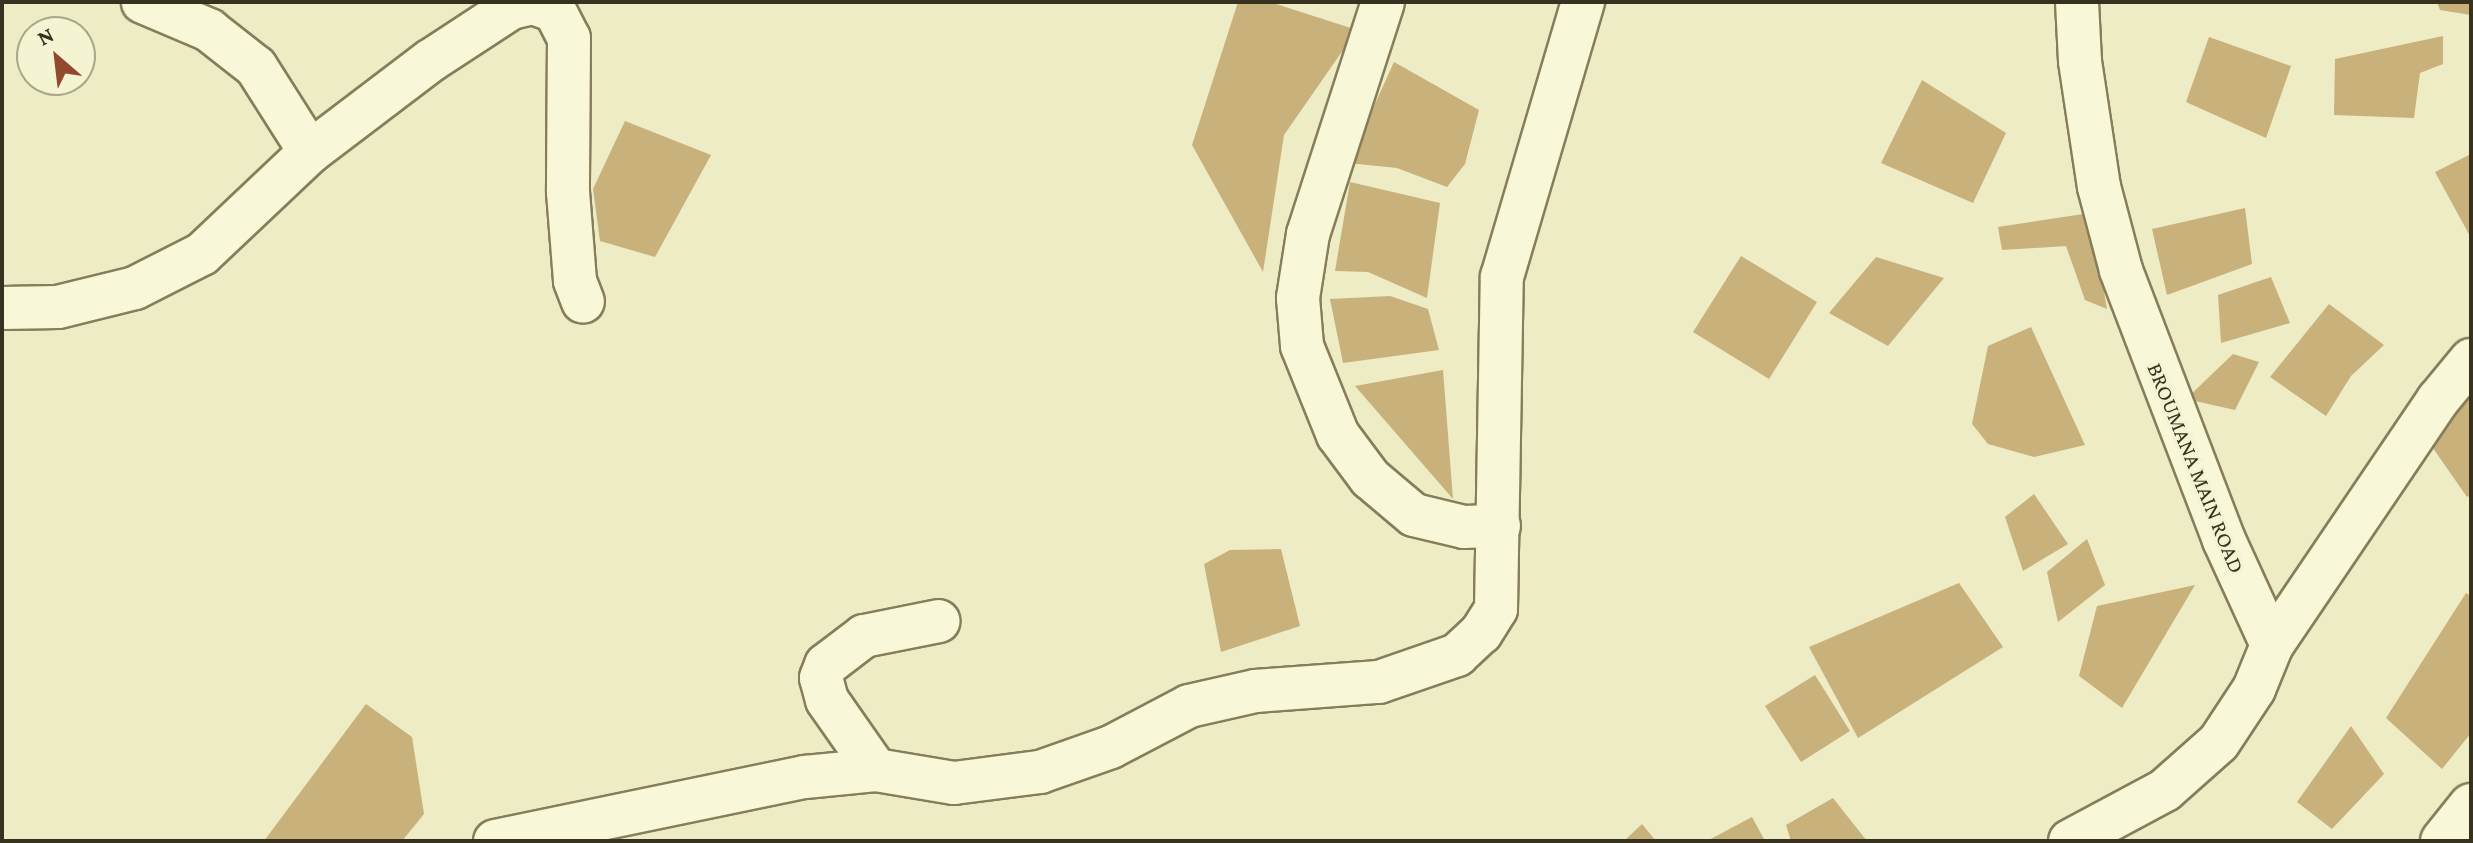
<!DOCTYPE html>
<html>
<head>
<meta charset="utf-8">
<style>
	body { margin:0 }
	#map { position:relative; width:2473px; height:843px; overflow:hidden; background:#edecc4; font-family:"Crimson Pro",serif }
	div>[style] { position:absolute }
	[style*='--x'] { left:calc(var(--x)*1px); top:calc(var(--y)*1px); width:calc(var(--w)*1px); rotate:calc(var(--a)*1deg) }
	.building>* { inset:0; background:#c9b17b }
	.roads { filter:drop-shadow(2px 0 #867e5b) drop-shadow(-2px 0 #867e5b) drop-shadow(0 2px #867e5b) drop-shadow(0 -2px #867e5b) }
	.street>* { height:42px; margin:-21px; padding:0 21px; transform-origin:21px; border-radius:21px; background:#f8f7d7 }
	.secondary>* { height:44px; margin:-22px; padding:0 22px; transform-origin:22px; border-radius:22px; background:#f8f7d7 }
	span { translate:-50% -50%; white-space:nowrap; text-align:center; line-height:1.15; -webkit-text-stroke:6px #f4f4d3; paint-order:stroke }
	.street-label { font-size:22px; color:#37311f }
	.frame { position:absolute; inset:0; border:4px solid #37311f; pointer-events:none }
	.north { position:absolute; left:16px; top:16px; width:80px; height:80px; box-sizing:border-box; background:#f4f4d3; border:2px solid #a8a68b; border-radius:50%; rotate:332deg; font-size:22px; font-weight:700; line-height:32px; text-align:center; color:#37311f }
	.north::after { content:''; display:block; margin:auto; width:28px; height:36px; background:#93492d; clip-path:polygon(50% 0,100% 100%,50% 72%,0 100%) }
</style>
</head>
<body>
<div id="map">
	<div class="building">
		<i style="clip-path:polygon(1238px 2px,1270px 2px,1357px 30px,1284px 135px,1263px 272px,1192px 145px)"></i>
		<i style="clip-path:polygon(2437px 2px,2471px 2px,2471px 15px,2440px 10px)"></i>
		<i style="clip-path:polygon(2443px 36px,2443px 64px,2420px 73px,2414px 118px,2334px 115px,2335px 59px)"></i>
		<i style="clip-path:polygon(2209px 37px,2291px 66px,2266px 138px,2186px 102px)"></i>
		<i style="clip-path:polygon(1394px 62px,1479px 110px,1465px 164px,1447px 187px,1397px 168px,1348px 163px)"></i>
		<i style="clip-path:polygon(1922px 80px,2006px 133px,1973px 203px,1881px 163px)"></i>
		<i style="clip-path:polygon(625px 121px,711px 155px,655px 257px,600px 241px,593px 189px)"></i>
		<i style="clip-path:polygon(2471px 154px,2471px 238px,2435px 172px)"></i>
		<i style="clip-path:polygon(1350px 182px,1440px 203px,1427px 298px,1368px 272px,1335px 271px)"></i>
		<i style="clip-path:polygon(2245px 208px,2252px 264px,2167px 295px,2152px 229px)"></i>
		<i style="clip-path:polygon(2090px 213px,2107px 309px,2085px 300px,2066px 246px,2002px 250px,1998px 227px)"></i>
		<i style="clip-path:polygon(1741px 256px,1817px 302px,1769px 379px,1693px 332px)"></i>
		<i style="clip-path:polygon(1876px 257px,1944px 278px,1888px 346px,1829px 313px)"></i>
		<i style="clip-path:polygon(2271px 277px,2290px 323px,2221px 343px,2218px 295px)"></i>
		<i style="clip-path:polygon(1390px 296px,1428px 309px,1439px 350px,1343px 363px,1330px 299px)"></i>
		<i style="clip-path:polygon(2329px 304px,2384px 345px,2351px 376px,2326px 416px,2270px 377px)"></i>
		<i style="clip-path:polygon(2031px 327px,2085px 445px,2034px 457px,1988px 444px,1972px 424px,1988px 346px)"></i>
		<i style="clip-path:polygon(2233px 354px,2259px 362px,2235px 410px,2186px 399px)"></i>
		<i style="clip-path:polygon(1443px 370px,1453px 499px,1355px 386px)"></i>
		<i style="clip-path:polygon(2471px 379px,2471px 495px,2467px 497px,2428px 441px)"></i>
		<i style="clip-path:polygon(2034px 494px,2068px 544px,2023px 571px,2005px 517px)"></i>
		<i style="clip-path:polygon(2087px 539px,2105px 585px,2058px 622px,2047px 572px)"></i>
		<i style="clip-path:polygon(1281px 549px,1300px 626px,1221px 652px,1204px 564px,1230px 550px)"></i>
		<i style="clip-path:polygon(1959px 583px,2003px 647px,1858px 738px,1809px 647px)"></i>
		<i style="clip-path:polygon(2195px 585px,2122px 708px,2079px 676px,2097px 606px)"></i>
		<i style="clip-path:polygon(2466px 593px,2471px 596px,2471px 733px,2442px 769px,2386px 718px)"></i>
		<i style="clip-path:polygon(1815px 675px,1850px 731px,1801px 762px,1765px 706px)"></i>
		<i style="clip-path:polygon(366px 704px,412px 737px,424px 814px,402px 841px,264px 841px)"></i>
		<i style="clip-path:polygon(2351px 726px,2384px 774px,2332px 829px,2297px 802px)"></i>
		<i style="clip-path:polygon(1833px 798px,1867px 841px,1791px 841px,1786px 825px)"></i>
		<i style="clip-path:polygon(1752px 817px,1765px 841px,1707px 841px)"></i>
		<i style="clip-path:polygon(1642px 824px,1656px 841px,1624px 841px)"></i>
	</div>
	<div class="roads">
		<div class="street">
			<i style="--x:1383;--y:2;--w:244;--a:107.9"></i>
			<i style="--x:1308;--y:234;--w:65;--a:98.9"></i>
			<i style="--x:1298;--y:298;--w:48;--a:85.2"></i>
			<i style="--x:1302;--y:346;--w:96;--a:68"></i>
			<i style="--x:1338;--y:435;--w:54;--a:53.3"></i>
			<i style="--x:1370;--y:478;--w:57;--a:40.1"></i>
			<i style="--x:1414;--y:515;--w:51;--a:13.5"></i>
			<i style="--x:1464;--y:527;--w:35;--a:-2"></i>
			<i style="--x:310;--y:152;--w:151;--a:-37.2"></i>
			<i style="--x:430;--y:61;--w:97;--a:-33.2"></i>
			<i style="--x:511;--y:8;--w:23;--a:-13"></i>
			<i style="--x:533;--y:3;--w:23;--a:20"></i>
			<i style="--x:555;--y:11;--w:30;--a:63"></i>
			<i style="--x:569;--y:38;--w:154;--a:90.4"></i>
			<i style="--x:568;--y:192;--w:89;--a:85.5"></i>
			<i style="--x:575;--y:281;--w:22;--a:69"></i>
			<i style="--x:2;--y:308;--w:56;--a:-1"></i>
			<i style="--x:58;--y:307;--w:79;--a:-13.9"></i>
			<i style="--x:135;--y:288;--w:75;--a:-26.9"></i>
			<i style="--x:202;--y:254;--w:149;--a:-43.4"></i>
			<i style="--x:310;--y:152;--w:101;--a:-122.4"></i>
			<i style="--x:256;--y:67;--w:60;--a:-141.8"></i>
			<i style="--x:209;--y:30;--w:72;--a:-157"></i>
			<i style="--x:2272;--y:645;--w:296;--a:-55.9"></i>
			<i style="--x:2438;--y:400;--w:52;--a:-50.5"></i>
			<i style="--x:876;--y:770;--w:85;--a:-125"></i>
			<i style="--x:827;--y:700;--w:23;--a:-105"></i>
			<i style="--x:821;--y:678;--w:14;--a:-69"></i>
			<i style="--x:826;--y:665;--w:48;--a:-37.3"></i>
			<i style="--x:864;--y:636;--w:76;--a:-11.3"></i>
			<i style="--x:495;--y:841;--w:317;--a:-11.7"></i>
			<i style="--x:805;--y:777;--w:71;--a:-5.6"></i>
			<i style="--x:876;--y:770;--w:79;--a:9.5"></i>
			<i style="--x:954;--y:783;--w:87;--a:-7.3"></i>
			<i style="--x:1040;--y:772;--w:75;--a:-19.4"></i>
			<i style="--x:1111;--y:747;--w:88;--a:-27.7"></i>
			<i style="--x:1189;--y:706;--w:68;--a:-12.8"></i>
			<i style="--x:1255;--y:691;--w:124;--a:-4.2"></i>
			<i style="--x:1379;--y:682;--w:83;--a:-19.1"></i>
			<i style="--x:1457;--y:655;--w:33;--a:-43"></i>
			<i style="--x:1481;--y:633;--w:28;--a:-58"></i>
			<i style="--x:1496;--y:609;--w:332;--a:-89"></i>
			<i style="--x:1502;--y:277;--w:287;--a:-73.6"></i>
			<i style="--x:2070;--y:841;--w:108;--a:-28.2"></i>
			<i style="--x:2165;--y:790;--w:72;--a:-41.6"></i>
			<i style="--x:2219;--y:742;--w:64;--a:-56.6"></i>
			<i style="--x:2254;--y:689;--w:48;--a:-67.8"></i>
			<i style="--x:2272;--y:645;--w:115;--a:-114.6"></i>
			<i style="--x:2224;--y:540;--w:289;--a:-110.9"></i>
			<i style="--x:2121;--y:270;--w:86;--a:-104.8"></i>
			<i style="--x:2099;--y:187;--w:127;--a:-98.6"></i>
			<i style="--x:2080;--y:61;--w:59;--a:-92.9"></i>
		</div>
		<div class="secondary">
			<i style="--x:2443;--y:841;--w:45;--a:-51.3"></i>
		</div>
	</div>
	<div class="street-label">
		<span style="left:2196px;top:468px;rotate:68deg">BROUMANA MAIN ROAD</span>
	</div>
	<div class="frame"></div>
	<div class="north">N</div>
</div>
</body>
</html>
